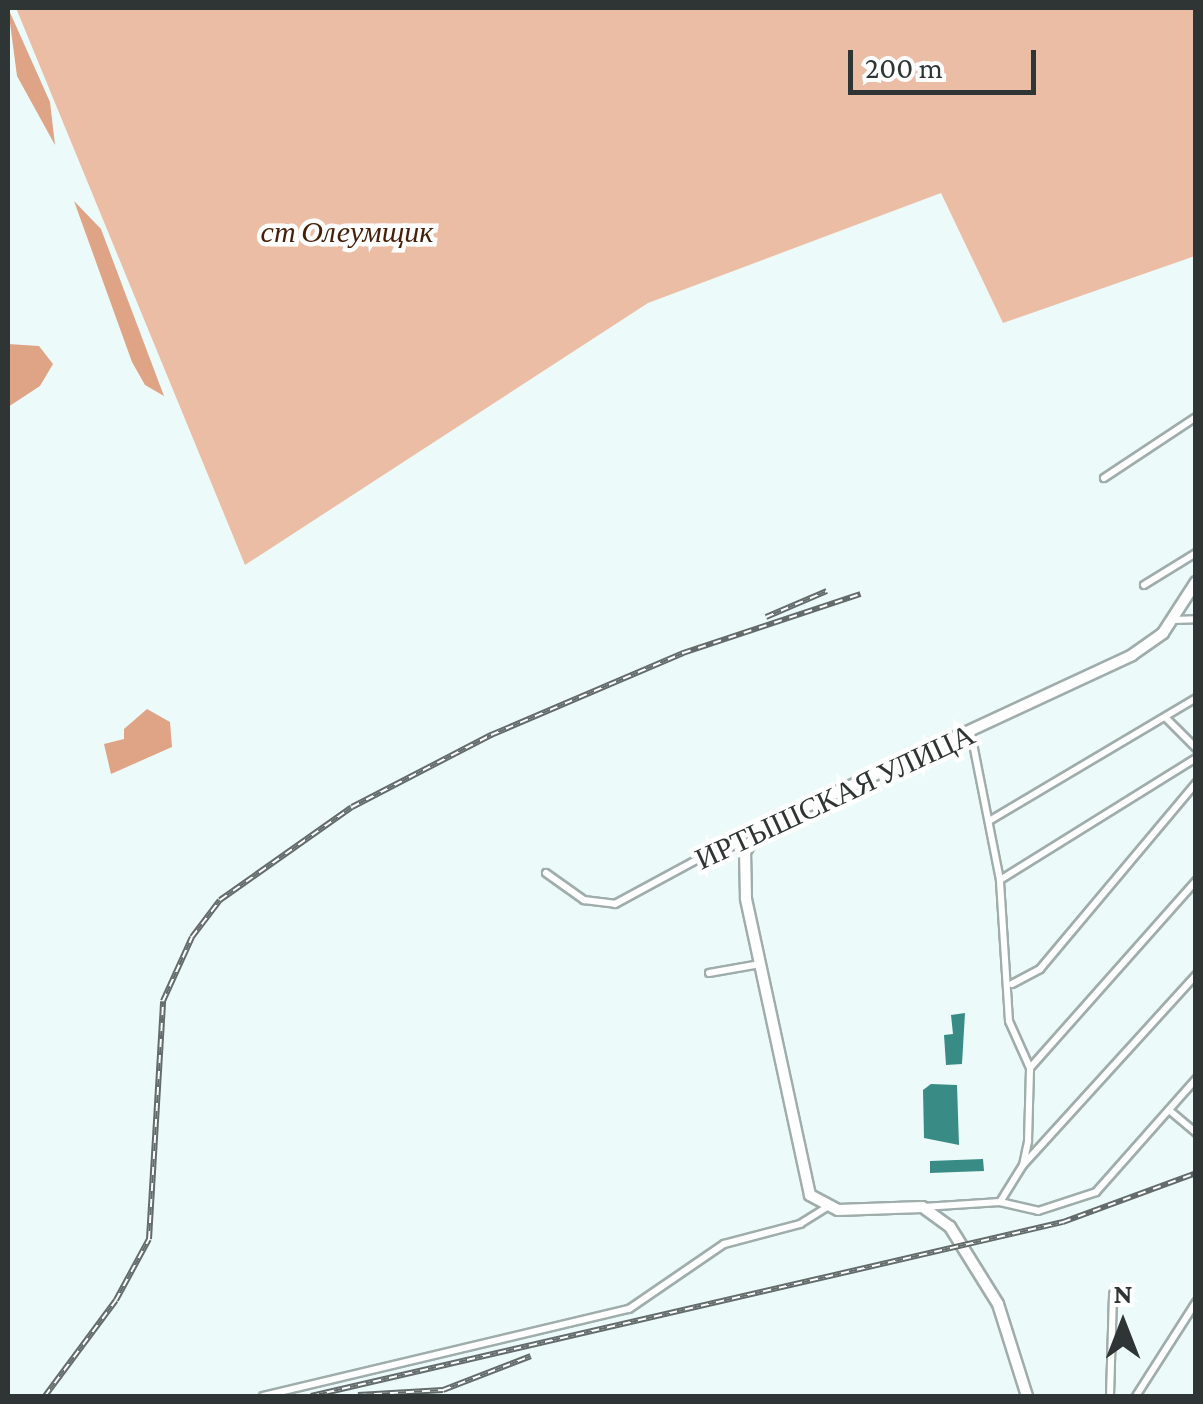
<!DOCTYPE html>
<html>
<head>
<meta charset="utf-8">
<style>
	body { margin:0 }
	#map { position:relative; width:1203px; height:1404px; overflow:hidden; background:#ecfbf9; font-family:"Crimson Pro",serif }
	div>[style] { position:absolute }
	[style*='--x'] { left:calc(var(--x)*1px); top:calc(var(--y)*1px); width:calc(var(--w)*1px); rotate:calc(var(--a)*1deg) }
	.green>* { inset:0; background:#ecbda5 }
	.forest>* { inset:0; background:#dfa386 }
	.building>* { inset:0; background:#388c85 }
	.roads { filter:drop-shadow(2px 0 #9fadab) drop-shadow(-2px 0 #9fadab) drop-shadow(0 2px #9fadab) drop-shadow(0 -2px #9fadab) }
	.street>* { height:6px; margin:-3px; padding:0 3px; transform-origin:3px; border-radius:3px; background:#fff }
	.secondary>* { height:10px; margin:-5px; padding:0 5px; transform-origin:5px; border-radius:5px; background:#fff }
	.rail>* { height:6px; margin-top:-3px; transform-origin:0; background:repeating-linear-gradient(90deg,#fff 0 8px,#636c6b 0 16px); box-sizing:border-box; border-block:2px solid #636c6b }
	span { translate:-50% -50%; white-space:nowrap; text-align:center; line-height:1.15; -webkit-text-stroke:9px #fff; paint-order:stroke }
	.park-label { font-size:30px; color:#451f08; font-style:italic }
	.street-label { font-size:30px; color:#2f3534 }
	.frame { position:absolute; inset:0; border:10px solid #2f3534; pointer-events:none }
	.north { position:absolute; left:1073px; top:1274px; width:100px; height:100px; -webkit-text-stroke:8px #fff; paint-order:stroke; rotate:0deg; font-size:28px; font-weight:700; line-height:40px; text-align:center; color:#2f3534 }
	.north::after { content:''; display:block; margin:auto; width:35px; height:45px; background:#2f3534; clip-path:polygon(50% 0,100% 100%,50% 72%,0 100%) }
	.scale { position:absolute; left:848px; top:50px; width:188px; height:45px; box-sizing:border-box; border:5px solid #2f3534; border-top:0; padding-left:12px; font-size:30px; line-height:35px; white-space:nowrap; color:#2f3534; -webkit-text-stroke:8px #fff; paint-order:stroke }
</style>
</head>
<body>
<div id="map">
	<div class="green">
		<i style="clip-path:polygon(16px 8px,1195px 8px,1195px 256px,1003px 323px,941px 193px,648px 303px,245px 565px)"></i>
	</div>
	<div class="forest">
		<i style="clip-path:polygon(8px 8px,50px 102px,55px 145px,17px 76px)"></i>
		<i style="clip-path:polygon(74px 201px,101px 229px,164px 396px,145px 385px,132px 362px)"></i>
		<i style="clip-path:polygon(8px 344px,39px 346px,53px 364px,40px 386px,8px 407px)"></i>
		<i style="clip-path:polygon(147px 709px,170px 722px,172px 747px,111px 774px,104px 744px,124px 739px,124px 729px)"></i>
	</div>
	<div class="building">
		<i style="clip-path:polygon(965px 1013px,962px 1064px,946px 1065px,944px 1035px,953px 1034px,951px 1015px)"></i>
		<i style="clip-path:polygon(931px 1084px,957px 1085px,959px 1145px,924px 1138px,923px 1090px)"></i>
		<i style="clip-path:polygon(983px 1159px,984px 1171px,930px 1173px,930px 1161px)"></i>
	</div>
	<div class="roads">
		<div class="street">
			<i style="--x:1104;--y:478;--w:110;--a:-33.5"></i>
			<i style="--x:1144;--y:585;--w:61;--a:-31.6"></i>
			<i style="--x:1173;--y:620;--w:23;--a:-2"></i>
			<i style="--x:1165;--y:717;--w:44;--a:45"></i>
			<i style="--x:989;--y:821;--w:241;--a:-30.7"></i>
			<i style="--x:546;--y:873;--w:47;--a:35.4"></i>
			<i style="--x:584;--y:900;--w:31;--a:7"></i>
			<i style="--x:615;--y:904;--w:111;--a:-28.4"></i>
			<i style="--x:713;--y:851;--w:36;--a:-14"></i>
			<i style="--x:1000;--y:880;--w:231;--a:-31.9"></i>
			<i style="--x:709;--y:973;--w:52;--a:-10"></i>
			<i style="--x:1012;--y:984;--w:32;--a:-28"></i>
			<i style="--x:1040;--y:969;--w:243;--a:-50"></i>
			<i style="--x:1030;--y:1068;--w:250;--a:-48.4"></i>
			<i style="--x:1169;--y:1110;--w:35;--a:40"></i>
			<i style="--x:1024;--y:1164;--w:256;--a:-47.7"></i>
			<i style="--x:1000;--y:1202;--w:39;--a:13"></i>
			<i style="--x:1038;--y:1211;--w:61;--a:-18.1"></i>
			<i style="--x:1096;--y:1192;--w:151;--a:-48.5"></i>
			<i style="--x:923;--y:1207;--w:77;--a:-3.7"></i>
			<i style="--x:1000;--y:1202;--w:44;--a:-58.1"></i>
			<i style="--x:1023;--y:1165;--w:25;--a:-78"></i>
			<i style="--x:1028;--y:1141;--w:73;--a:-88.4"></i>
			<i style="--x:1030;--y:1068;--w:51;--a:-114.1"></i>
			<i style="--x:1009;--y:1021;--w:141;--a:-93.7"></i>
			<i style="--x:1000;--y:880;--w:150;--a:-101.2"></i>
			<i style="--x:263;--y:1396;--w:376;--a:-13.4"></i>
			<i style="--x:629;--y:1309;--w:115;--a:-34.4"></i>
			<i style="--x:724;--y:1244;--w:79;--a:-14.7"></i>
			<i style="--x:800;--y:1224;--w:32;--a:-32"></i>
			<i style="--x:1110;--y:1396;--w:102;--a:-88.3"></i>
			<i style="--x:1136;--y:1396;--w:112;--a:-57.4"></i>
		</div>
		<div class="secondary">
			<i style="--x:1027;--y:1396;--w:96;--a:-107.5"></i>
			<i style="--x:998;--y:1304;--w:91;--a:-121.9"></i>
			<i style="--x:950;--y:1227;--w:34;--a:-144"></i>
			<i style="--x:922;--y:1207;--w:84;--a:178"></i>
			<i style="--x:838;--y:1210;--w:32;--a:-152"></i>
			<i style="--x:810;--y:1195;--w:304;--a:-102.2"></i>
			<i style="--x:746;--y:898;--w:46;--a:-91.2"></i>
			<i style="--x:745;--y:852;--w:28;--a:-58"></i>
			<i style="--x:760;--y:828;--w:410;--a:-24.9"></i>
			<i style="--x:1132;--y:655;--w:38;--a:-35"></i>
			<i style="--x:1163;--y:633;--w:61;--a:-57.1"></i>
		</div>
	</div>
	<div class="rail">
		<i style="--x:766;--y:617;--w:66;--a:-23.1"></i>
		<i style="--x:358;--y:1395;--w:85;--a:-3.4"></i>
		<i style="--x:443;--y:1390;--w:94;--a:-21.1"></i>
		<i style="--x:45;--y:1396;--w:119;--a:-53.5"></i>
		<i style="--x:116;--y:1300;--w:69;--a:-61.6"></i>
		<i style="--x:149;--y:1239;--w:238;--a:-86.6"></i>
		<i style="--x:163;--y:1001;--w:70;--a:-65.6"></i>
		<i style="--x:192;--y:937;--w:46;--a:-52.9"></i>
		<i style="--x:220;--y:900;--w:161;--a:-35.2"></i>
		<i style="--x:352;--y:807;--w:157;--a:-27.4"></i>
		<i style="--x:491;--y:735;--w:209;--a:-23.1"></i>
		<i style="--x:683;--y:653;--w:187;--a:-18.4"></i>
		<i style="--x:311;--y:1396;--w:772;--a:-13.03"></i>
		<i style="--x:1063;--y:1222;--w:142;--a:-20.2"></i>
	</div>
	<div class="park-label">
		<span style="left:347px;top:232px">ст Олеумщик</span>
	</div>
	<div class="street-label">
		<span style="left:835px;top:797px;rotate:-25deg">ИРТЫШСКАЯ УЛИЦА</span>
	</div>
	<div class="frame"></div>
	<div class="north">N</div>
	<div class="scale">200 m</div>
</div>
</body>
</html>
